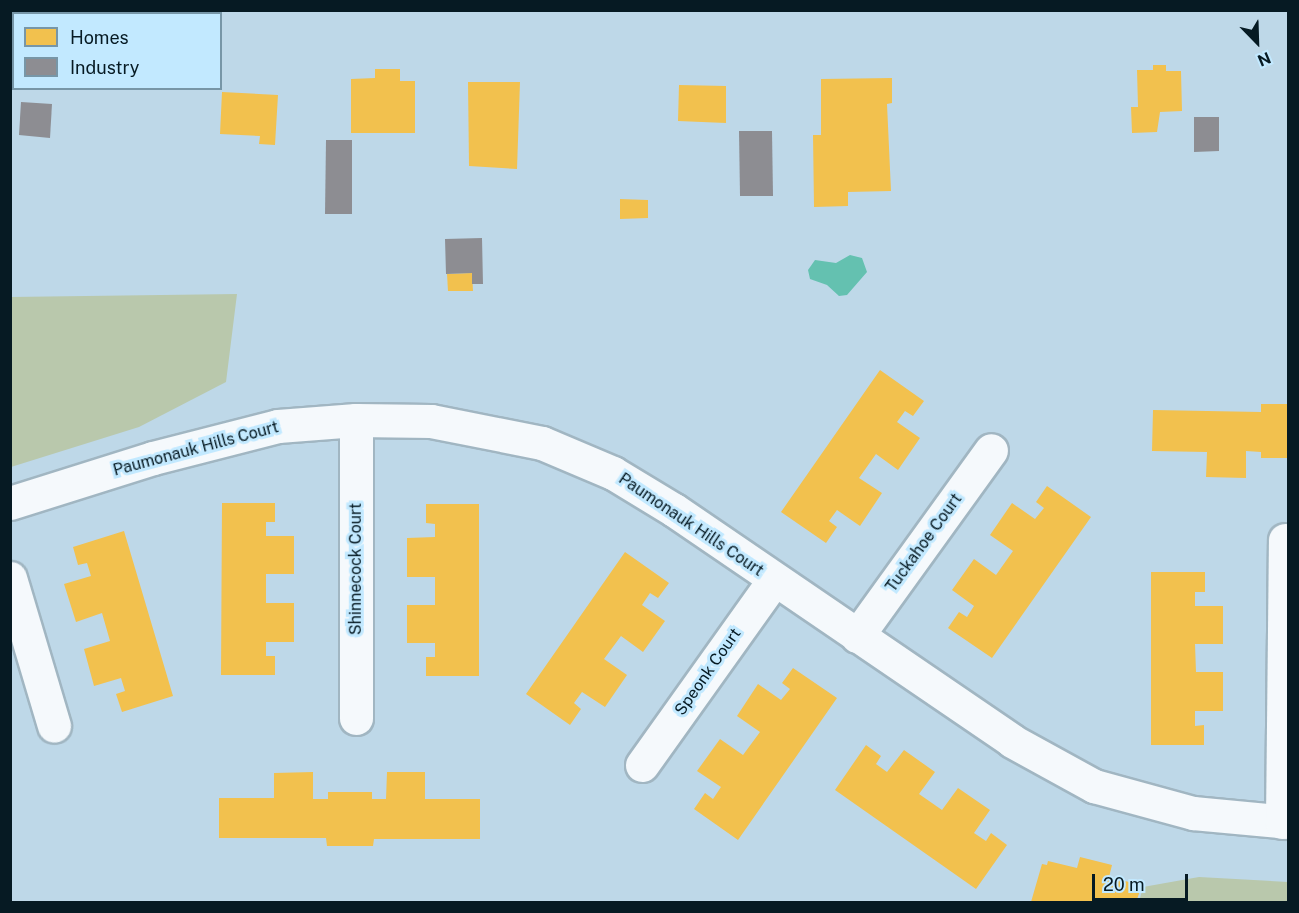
<!DOCTYPE html>
<html>
<head>
<meta charset="utf-8">
<style>
	body { margin:0 }
	#map { position:relative; width:1299px; height:913px; overflow:hidden; background:#bed8e8; font-family:"Public Sans",sans-serif }
	div>[style] { position:absolute }
	[style*='--x'] { left:calc(var(--x)*1px); top:calc(var(--y)*1px); width:calc(var(--w)*1px); rotate:calc(var(--a)*1deg) }
	.green>* { inset:0; background:#b9c8ac }
	.water>* { inset:0; background:#64c1b0 }
	.homes>* { inset:0; background:#f2c14e }
	.industry>* { inset:0; background:#8d8d92 }
	.roads { filter:drop-shadow(2px 0 #a1b6c2) drop-shadow(-2px 0 #a1b6c2) drop-shadow(0 2px #a1b6c2) drop-shadow(0 -2px #a1b6c2) }
	.minor>* { height:33px; margin:-16.5px; padding:0 16.5px; transform-origin:16.5px; border-radius:16.5px; background:#f5f9fc }
	span { translate:-50% -50%; white-space:nowrap; text-align:center; line-height:1.15; -webkit-text-stroke:6px #c2e9ff; paint-order:stroke }
	.street-label { font-size:16px; color:#061a23 }
	.frame { position:absolute; inset:0; border:12px solid #061a23; pointer-events:none }
	.legend { position:absolute; left:12px; top:12px; width:210px; height:78px; box-sizing:border-box; background:#c2e9ff; border:2px solid #7796a7; margin:0; padding:8px 10px; list-style:none; font-size:18px; color:#061a23 }
	.legend li { display:flex; align-items:center; gap:12px; height:30px }
	.legend b { width:30px; border:2px solid #7796a7 }
	.north { position:absolute; left:1227px; top:12px; width:60px; height:60px; -webkit-text-stroke:4px #c2e9ff; paint-order:stroke; rotate:157deg; font-size:16px; font-weight:700; line-height:24px; text-align:center; color:#061a23 }
	.north::after { content:''; display:block; margin:auto; width:21px; height:27px; background:#061a23; clip-path:polygon(50% 0,100% 100%,50% 72%,0 100%) }
	.scale { position:absolute; left:1092px; top:874px; width:96px; height:27px; box-sizing:border-box; border:3px solid #061a23; border-top:0; padding-left:8px; font-size:18px; line-height:21px; white-space:nowrap; color:#061a23; -webkit-text-stroke:4px #c2e9ff; paint-order:stroke }
</style>
</head>
<body>
<div id="map">
	<div class="green">
		<i style="clip-path:polygon(237px 294px,226px 382px,139px 427px,11px 467px,10px 297px)"></i>
		<i style="clip-path:polygon(1199px 877px,1288px 882px,1288px 902px,1139px 902px,1143px 887px)"></i>
	</div>
	<div class="water">
		<i style="clip-path:polygon(850px 255px,862px 258px,867px 272px,847px 295px,839px 296px,827px 285px,810px 279px,808px 270px,815px 260px,836px 263px)"></i>
	</div>
	<div class="homes">
		<i style="clip-path:polygon(1153px 65px,1166px 65px,1166px 71px,1181px 71px,1182px 111px,1160px 112px,1157px 132px,1132px 133px,1131px 107px,1138px 107px,1137px 70px,1153px 70px)"></i>
		<i style="clip-path:polygon(375px 69px,400px 69px,400px 81px,415px 81px,415px 133px,351px 133px,351px 79px,375px 78px)"></i>
		<i style="clip-path:polygon(892px 78px,892px 103px,887px 104px,891px 191px,848px 192px,848px 206px,814px 207px,813px 135px,821px 135px,821px 79px)"></i>
		<i style="clip-path:polygon(468px 82px,520px 82px,517px 169px,469px 166px)"></i>
		<i style="clip-path:polygon(679px 85px,726px 86px,726px 123px,678px 121px)"></i>
		<i style="clip-path:polygon(222px 92px,278px 95px,275px 145px,259px 144px,260px 136px,220px 134px)"></i>
		<i style="clip-path:polygon(620px 199px,648px 200px,648px 218px,620px 219px)"></i>
		<i style="clip-path:polygon(472px 273px,473px 291px,448px 291px,447px 274px)"></i>
		<i style="clip-path:polygon(880px 370px,924px 401px,913px 416px,905px 411px,897px 422px,920px 438px,898px 470px,876px 454px,859px 478px,882px 493px,860px 526px,837px 510px,829px 521px,837px 527px,826px 543px,781px 512px)"></i>
		<i style="clip-path:polygon(1261px 404px,1288px 404px,1288px 458px,1261px 458px,1261px 452px,1246px 451px,1246px 478px,1206px 477px,1207px 452px,1152px 451px,1153px 410px,1261px 412px)"></i>
		<i style="clip-path:polygon(1047px 486px,1091px 517px,992px 658px,948px 628px,959px 612px,967px 617px,974px 606px,952px 590px,974px 559px,996px 575px,1013px 551px,990px 535px,1012px 503px,1035px 519px,1044px 508px,1036px 502px)"></i>
		<i style="clip-path:polygon(222px 503px,275px 503px,275px 522px,266px 522px,266px 536px,294px 536px,294px 574px,266px 574px,266px 603px,294px 603px,294px 642px,266px 642px,266px 656px,275px 656px,275px 675px,221px 675px)"></i>
		<i style="clip-path:polygon(426px 504px,479px 504px,479px 676px,426px 676px,426px 657px,435px 657px,435px 643px,407px 643px,407px 605px,435px 605px,435px 577px,407px 577px,407px 538px,435px 537px,435px 524px,426px 523px)"></i>
		<i style="clip-path:polygon(124px 531px,173px 696px,122px 712px,116px 694px,125px 691px,121px 678px,94px 686px,84px 649px,110px 641px,102px 613px,76px 622px,64px 584px,91px 576px,87px 563px,78px 565px,73px 547px)"></i>
		<i style="clip-path:polygon(625px 552px,669px 583px,658px 598px,650px 593px,642px 605px,665px 621px,643px 652px,621px 636px,604px 659px,627px 675px,605px 707px,582px 692px,574px 703px,581px 709px,570px 725px,526px 694px)"></i>
		<i style="clip-path:polygon(1151px 572px,1205px 572px,1205px 592px,1195px 592px,1195px 606px,1223px 606px,1223px 644px,1195px 644px,1196px 672px,1223px 672px,1223px 711px,1195px 711px,1195px 726px,1204px 725px,1204px 745px,1151px 745px)"></i>
		<i style="clip-path:polygon(793px 668px,837px 698px,738px 840px,694px 809px,705px 793px,713px 799px,721px 787px,697px 771px,720px 739px,743px 755px,760px 732px,737px 716px,758px 684px,781px 700px,790px 689px,782px 683px)"></i>
		<i style="clip-path:polygon(866px 745px,881px 756px,876px 764px,887px 772px,904px 750px,935px 772px,919px 794px,942px 810px,958px 788px,990px 810px,974px 833px,986px 841px,991px 833px,1007px 845px,976px 889px,835px 790px)"></i>
		<i style="clip-path:polygon(313px 772px,313px 799px,328px 799px,328px 792px,372px 792px,372px 799px,386px 799px,387px 772px,425px 772px,425px 799px,480px 799px,480px 839px,374px 839px,373px 846px,327px 846px,326px 838px,219px 838px,219px 798px,274px 798px,274px 773px)"></i>
		<i style="clip-path:polygon(1080px 857px,1112px 865px,1109px 877px,1137px 884px,1135px 889px,1140px 891px,1136px 902px,1031px 902px,1042px 864px,1047px 865px,1048px 861px,1077px 868px)"></i>
	</div>
	<div class="industry">
		<i style="clip-path:polygon(21px 102px,52px 104px,50px 138px,19px 135px)"></i>
		<i style="clip-path:polygon(1194px 117px,1219px 117px,1219px 151px,1194px 152px)"></i>
		<i style="clip-path:polygon(739px 131px,772px 131px,773px 196px,740px 196px)"></i>
		<i style="clip-path:polygon(326px 140px,352px 140px,352px 214px,325px 214px)"></i>
		<i style="clip-path:polygon(482px 238px,483px 284px,472px 284px,472px 273px,446px 274px,445px 239px)"></i>
	</div>
	<div class="roads">
		<div class="minor">
			<i style="--x:10;--y:503;--w:150;--a:-17.5"></i>
			<i style="--x:153;--y:458;--w:129;--a:-14.4"></i>
			<i style="--x:278;--y:426;--w:78;--a:-4.4"></i>
			<i style="--x:356;--y:420;--w:75;--a:0.8"></i>
			<i style="--x:431;--y:421;--w:113;--a:11.2"></i>
			<i style="--x:542;--y:443;--w:77;--a:22.9"></i>
			<i style="--x:613;--y:473;--w:71;--a:31.2"></i>
			<i style="--x:674;--y:510;--w:409;--a:34.3"></i>
			<i style="--x:1012;--y:741;--w:94;--a:28.8"></i>
			<i style="--x:1094;--y:786;--w:103;--a:15.3"></i>
			<i style="--x:1193;--y:813;--w:95;--a:5.4"></i>
			<i style="--x:10;--y:578;--w:154;--a:73.4"></i>
			<i style="--x:857;--y:636;--w:229;--a:-54.2"></i>
			<i style="--x:356;--y:718;--w:298;--a:-90"></i>
			<i style="--x:642;--y:765;--w:227;--a:-54.5"></i>
			<i style="--x:1282;--y:822;--w:282;--a:-89.4"></i>
		</div>
	</div>
	<div class="street-label">
		<span style="left:196px;top:449px;rotate:-15deg">Paumonauk Hills Court</span>
		<span style="left:691px;top:525px;rotate:34deg">Paumonauk Hills Court</span>
		<span style="left:924px;top:543px;rotate:-54deg">Tuckahoe Court</span>
		<span style="left:356px;top:569px;rotate:-90deg">Shinnecock Court</span>
		<span style="left:708px;top:672px;rotate:-55deg">Speonk Court</span>
	</div>
	<div class="frame"></div>
	<ul class="legend">
	<li><b style="height:16px;background:#f2c14e"></b>Homes</li>
	<li><b style="height:16px;background:#8d8d92"></b>Industry</li>
	</ul>
	<div class="north">N</div>
	<div class="scale">20 m</div>
</div>
</body>
</html>
